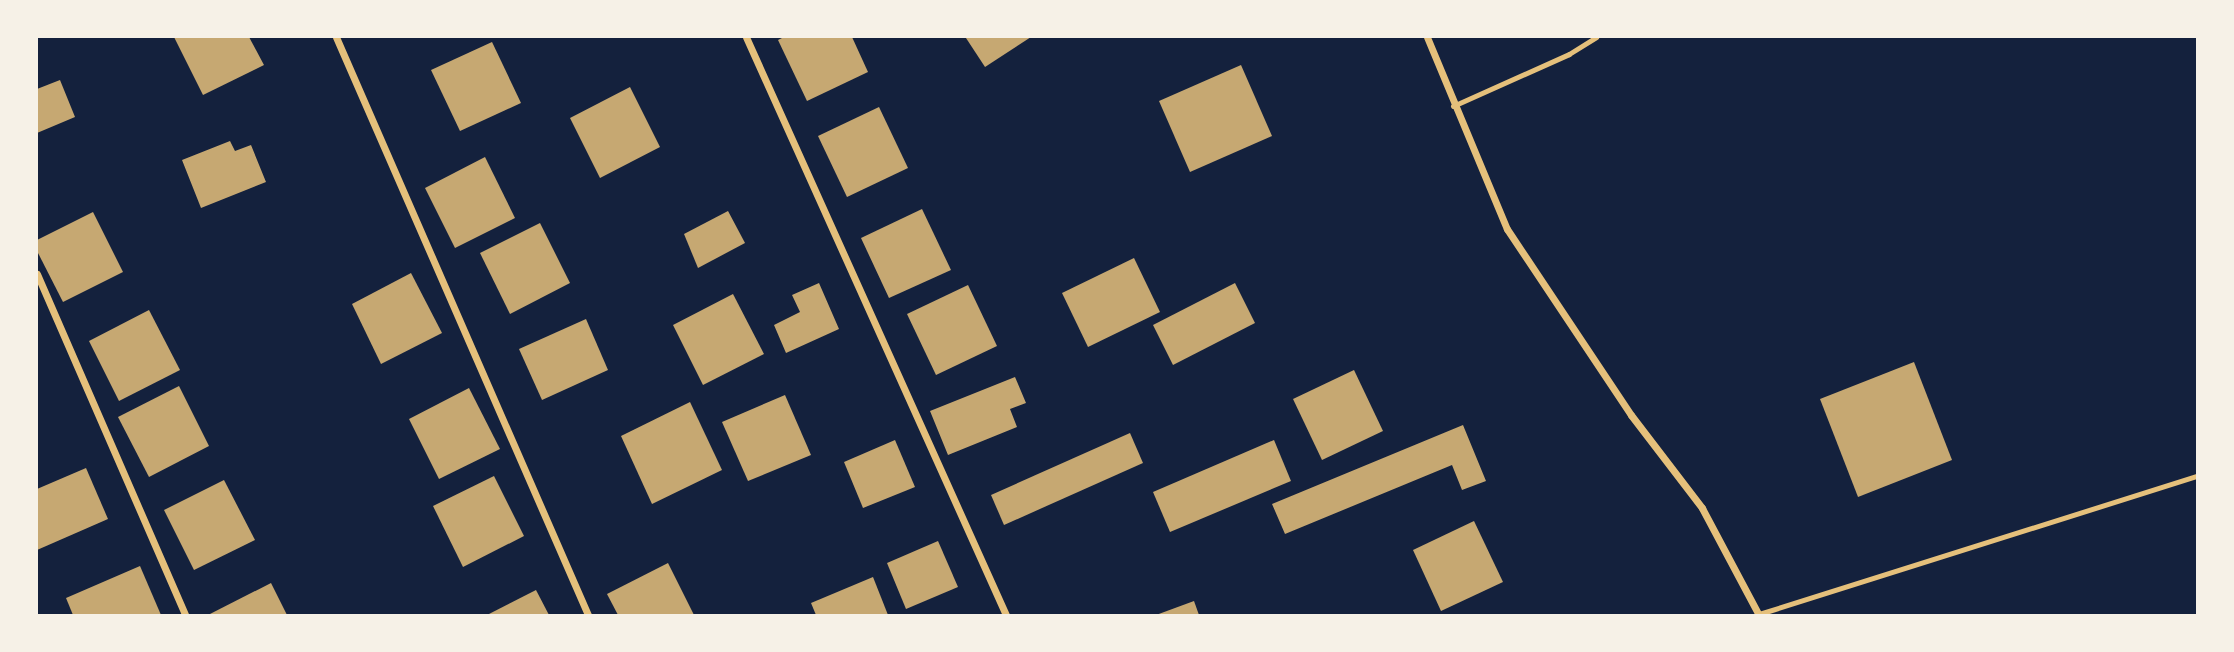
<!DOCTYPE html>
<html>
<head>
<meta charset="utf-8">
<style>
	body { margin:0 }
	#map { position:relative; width:2234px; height:652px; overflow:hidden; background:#14213d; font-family:"Work Sans",sans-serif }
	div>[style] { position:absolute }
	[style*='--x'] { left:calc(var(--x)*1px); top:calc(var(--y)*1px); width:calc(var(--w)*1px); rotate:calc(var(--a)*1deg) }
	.building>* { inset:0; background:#c6a872 }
	.service>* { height:5px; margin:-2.5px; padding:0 2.5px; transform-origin:2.5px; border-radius:2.5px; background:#e5c07b }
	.minor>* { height:7px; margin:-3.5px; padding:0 3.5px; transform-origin:3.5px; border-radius:3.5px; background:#e5c07b }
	span { translate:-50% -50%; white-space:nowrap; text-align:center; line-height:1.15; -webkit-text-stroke:7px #f6f1e7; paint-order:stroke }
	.frame { position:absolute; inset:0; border:38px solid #f6f1e7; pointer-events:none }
</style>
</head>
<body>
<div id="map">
	<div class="building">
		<i style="clip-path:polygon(174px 37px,249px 37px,264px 65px,203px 95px)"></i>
		<i style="clip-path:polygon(784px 37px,852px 37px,868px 72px,807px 101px,778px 40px)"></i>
		<i style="clip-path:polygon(968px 37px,1031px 37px,985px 67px,966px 38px)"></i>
		<i style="clip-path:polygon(492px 42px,521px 103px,460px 131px,431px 70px)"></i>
		<i style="clip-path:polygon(1241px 65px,1272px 136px,1190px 172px,1159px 101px)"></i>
		<i style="clip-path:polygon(60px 80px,75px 117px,37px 133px,37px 89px)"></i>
		<i style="clip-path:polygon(630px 87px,660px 147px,600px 178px,570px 118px)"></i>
		<i style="clip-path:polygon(879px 107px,908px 168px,847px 197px,818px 136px)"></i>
		<i style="clip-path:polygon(230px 141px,235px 151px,251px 145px,266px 182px,201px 208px,182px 160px)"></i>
		<i style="clip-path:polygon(485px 157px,515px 218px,455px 248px,425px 188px)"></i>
		<i style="clip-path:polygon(922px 209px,951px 270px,889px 298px,861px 238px)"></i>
		<i style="clip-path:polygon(728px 211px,745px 243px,698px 268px,684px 234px)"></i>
		<i style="clip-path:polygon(93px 212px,123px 272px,63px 302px,37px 251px,37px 240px)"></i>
		<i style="clip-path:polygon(540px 223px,570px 283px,510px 314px,480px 253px)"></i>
		<i style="clip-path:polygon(1134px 258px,1160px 312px,1088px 347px,1062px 293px)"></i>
		<i style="clip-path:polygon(411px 273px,442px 333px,381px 364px,352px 304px)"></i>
		<i style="clip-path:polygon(819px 283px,839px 329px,786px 353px,774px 325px,800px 312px,792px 295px)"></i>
		<i style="clip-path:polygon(1235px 283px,1255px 323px,1173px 365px,1153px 325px)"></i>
		<i style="clip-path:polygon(968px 285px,997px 346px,936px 375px,907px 314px)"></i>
		<i style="clip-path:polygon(733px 294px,764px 354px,703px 385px,673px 325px)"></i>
		<i style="clip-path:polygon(149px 310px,180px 370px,119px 401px,89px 341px)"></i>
		<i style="clip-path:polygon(586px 319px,608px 370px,542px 400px,519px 349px)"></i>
		<i style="clip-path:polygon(1914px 362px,1952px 460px,1858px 497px,1820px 399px)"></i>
		<i style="clip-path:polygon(1354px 370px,1383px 431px,1322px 460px,1293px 399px)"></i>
		<i style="clip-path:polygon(1015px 377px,1026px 403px,1010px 409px,1017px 427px,948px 455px,930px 411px)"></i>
		<i style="clip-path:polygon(179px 386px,209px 446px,149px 477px,118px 417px)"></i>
		<i style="clip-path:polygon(469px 388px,500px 449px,439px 479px,409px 419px)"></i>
		<i style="clip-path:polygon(785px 395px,811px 455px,748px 481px,722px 422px)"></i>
		<i style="clip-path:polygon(690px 402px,722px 470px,652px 504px,621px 436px)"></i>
		<i style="clip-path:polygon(1463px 425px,1486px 481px,1462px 490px,1452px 465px,1285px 534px,1272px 504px)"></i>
		<i style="clip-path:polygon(1130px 433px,1143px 463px,1004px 525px,991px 495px)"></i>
		<i style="clip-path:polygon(895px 440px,915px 487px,863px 508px,844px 462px)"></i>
		<i style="clip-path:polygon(1274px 440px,1291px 481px,1170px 532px,1153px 492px)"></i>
		<i style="clip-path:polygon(86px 468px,108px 519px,37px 550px,37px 489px)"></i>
		<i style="clip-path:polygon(494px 476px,524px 536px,463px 567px,433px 506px)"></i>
		<i style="clip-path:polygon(224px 480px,255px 540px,194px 570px,164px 510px)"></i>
		<i style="clip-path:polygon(1474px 521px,1503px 582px,1441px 611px,1413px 550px)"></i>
		<i style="clip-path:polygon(938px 541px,958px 587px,906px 609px,887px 563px)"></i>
		<i style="clip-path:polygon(668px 563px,694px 615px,618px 615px,607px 594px)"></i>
		<i style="clip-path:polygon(140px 566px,161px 615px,73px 615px,66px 598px)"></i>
		<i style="clip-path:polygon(873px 577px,888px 615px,816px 615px,811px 603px)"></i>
		<i style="clip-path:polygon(271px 583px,287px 615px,208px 615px)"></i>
		<i style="clip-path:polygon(536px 590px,549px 615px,487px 615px)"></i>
		<i style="clip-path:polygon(1194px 601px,1199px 615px,1156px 615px)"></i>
	</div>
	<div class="service">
		<i style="--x:1453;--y:106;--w:127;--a:-24.1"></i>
		<i style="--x:1569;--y:54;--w:32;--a:-32"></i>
		<i style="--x:1759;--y:614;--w:459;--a:-17.5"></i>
	</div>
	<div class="minor">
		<i style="--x:336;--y:37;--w:631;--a:66.44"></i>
		<i style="--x:746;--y:37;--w:634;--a:65.78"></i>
		<i style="--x:1427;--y:37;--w:208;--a:67.4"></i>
		<i style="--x:1507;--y:229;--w:224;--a:56.3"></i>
		<i style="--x:1631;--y:415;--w:117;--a:52.6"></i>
		<i style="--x:1702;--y:508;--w:121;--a:62"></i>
		<i style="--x:37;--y:274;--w:372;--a:66.5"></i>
	</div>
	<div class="frame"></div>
</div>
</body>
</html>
